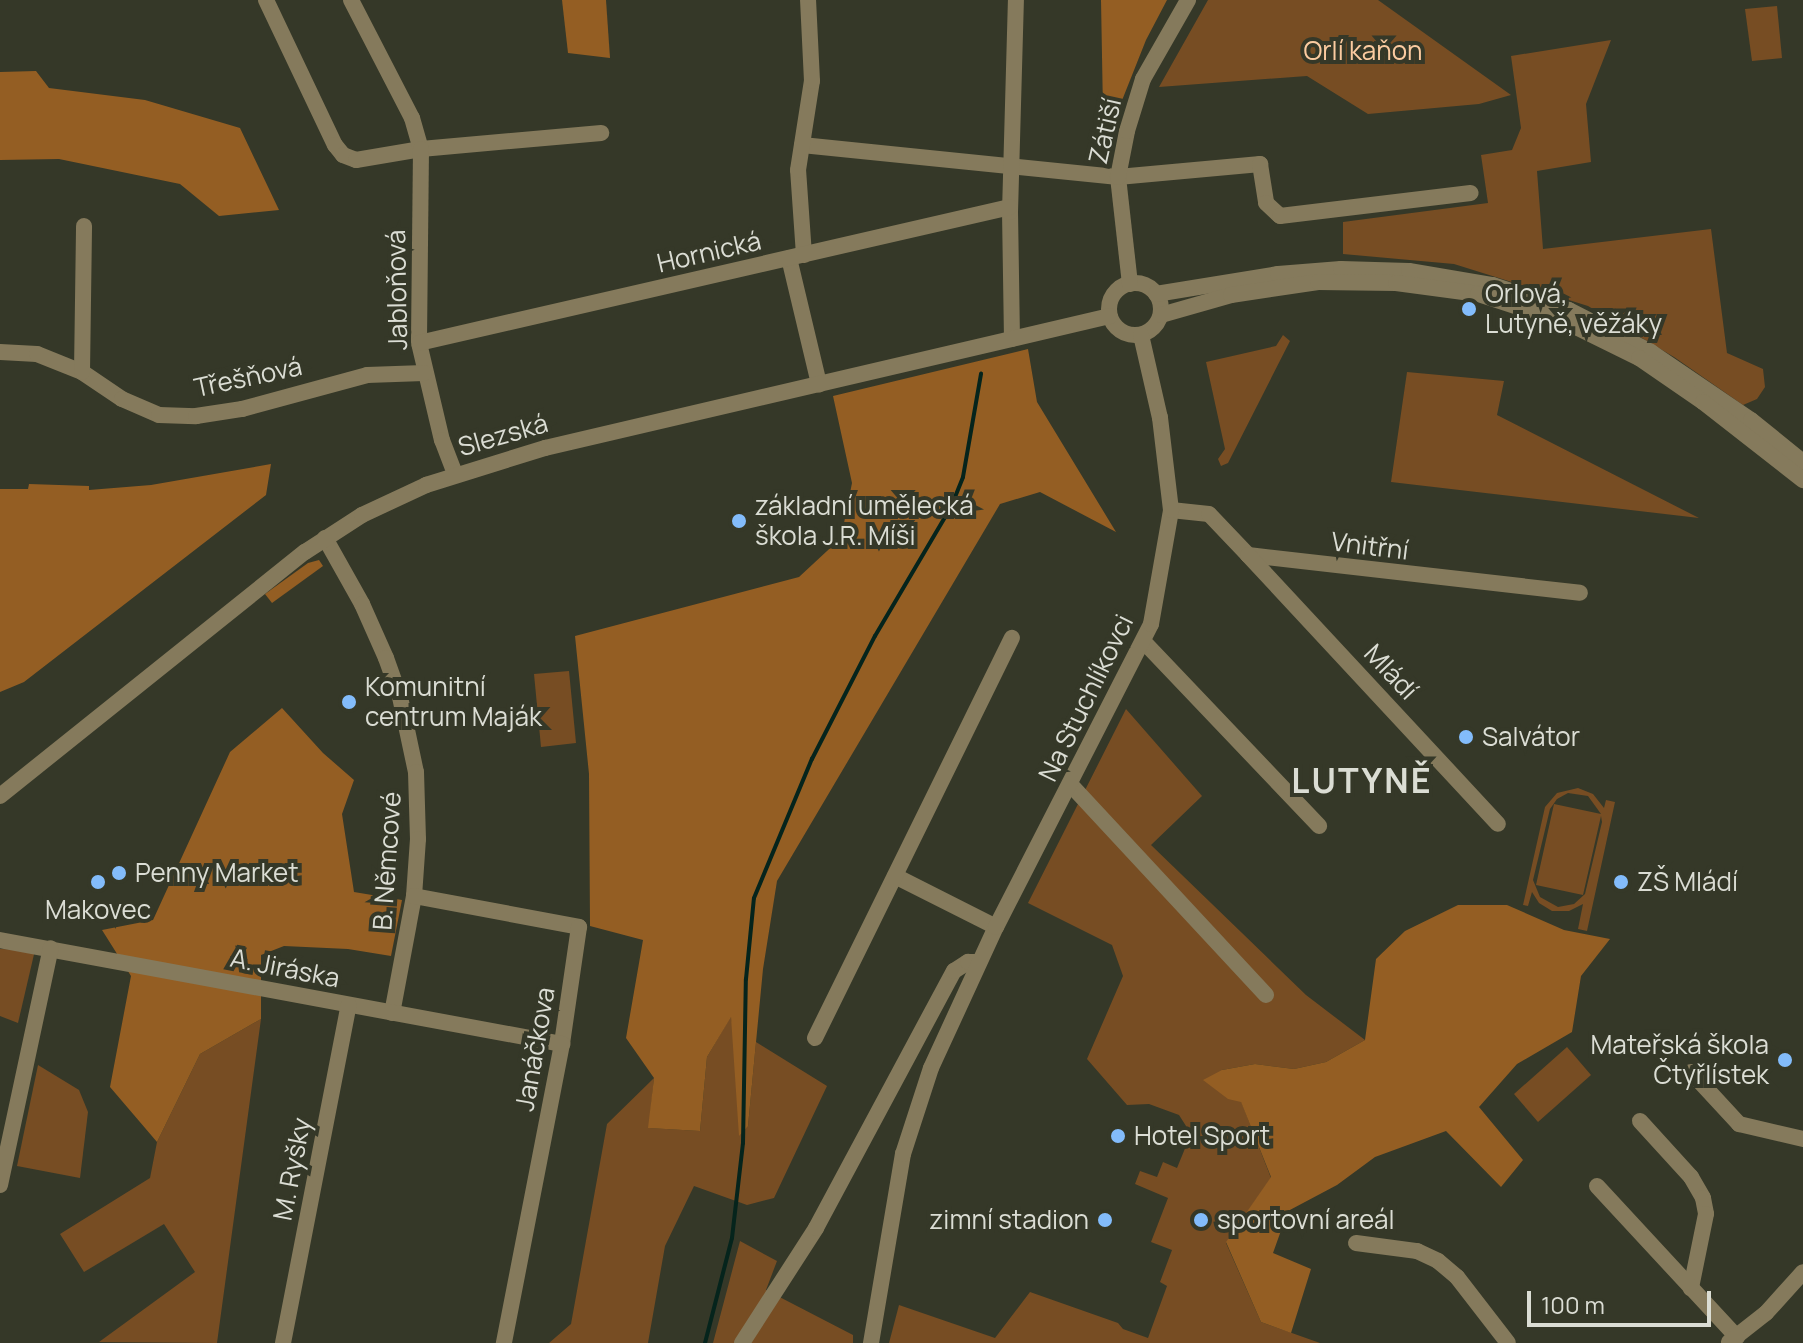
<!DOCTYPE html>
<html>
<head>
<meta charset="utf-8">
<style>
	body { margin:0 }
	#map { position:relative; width:1803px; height:1343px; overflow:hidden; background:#353828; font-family:Manrope,sans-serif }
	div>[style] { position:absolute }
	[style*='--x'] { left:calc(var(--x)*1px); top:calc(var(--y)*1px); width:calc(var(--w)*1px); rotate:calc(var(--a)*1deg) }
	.green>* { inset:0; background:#774d23 }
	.forest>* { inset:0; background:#945e23 }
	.stream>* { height:4px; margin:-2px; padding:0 2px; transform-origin:2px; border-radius:2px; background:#05241c }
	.minor>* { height:16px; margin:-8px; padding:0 8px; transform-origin:8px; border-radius:8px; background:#857a5c }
	.minor>.ring { margin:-8px; padding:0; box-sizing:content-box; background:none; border:16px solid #857a5c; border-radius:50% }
	.dots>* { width:22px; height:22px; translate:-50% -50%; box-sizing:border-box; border:4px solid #353828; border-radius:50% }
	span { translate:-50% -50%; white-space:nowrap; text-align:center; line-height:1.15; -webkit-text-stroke:8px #353828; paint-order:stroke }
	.park-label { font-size:26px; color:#fbcba0 }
	.street-label { font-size:26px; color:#dbddd4 }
	.poi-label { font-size:26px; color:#dbddd4 }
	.left { translate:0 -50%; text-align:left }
	.right { translate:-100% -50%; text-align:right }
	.district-label { font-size:34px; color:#dbddd4; font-weight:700; letter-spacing:2px }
	.scale { position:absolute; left:1527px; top:1291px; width:184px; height:36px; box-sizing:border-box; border:4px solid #dbddd4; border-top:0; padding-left:10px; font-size:24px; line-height:28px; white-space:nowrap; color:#dbddd4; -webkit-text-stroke:6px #353828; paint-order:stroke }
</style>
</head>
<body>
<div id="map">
	<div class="green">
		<i style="clip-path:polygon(1208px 0,1378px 0,1511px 95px,1479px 104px,1368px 114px,1307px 76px,1159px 87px)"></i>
		<i style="clip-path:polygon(1777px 6px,1782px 58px,1752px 61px,1745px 9px)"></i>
		<i style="clip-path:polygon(1611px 40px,1586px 104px,1591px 162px,1537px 171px,1543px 249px,1711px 229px,1727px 353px,1763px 369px,1765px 387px,1757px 399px,1743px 405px,1674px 357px,1588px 306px,1454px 264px,1343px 254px,1343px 222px,1488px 203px,1481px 155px,1512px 150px,1521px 128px,1511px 56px)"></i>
		<i style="clip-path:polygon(1283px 335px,1290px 341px,1228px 463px,1221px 466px,1218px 459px,1225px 449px,1206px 362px,1276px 346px)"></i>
		<i style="clip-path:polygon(1407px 372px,1504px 381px,1497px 415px,1699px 518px,1391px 482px)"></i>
		<i style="clip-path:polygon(569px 671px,576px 743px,541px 747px,534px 674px)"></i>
		<i style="clip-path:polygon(1126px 709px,1202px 796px,1151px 845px,1306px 995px,1365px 1040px,1326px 1062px,1294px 1069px,1255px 1064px,1222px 1070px,1241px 1101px,1271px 1178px,1226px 1243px,1261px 1322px,1320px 1343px,889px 1343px,899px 1305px,995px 1338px,1030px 1292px,1118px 1323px,1123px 1329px,1148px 1338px,1167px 1286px,1160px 1282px,1172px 1250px,1151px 1242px,1168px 1198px,1135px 1184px,1140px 1171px,1157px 1177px,1163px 1162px,1177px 1168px,1186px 1146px,1186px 1126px,1179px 1115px,1149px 1104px,1127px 1105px,1087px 1059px,1123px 976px,1112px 945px,1028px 903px)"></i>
		<i style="clip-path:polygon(evenodd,1578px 788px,1593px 794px,1604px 808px,1606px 800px,1615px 802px,1587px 931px,1578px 929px,1583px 904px,1569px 911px,1552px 911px,1539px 903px,1532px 892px,1528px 906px,1523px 905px,1545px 807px,1557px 793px,1578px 788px,1568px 793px,1588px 796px,1601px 814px,1554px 804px,1536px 885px,1583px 895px,1601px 816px,1602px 822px,1585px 894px,1574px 904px,1558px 907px,1540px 897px,1533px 880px,1550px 809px,1557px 799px,1568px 793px)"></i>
		<i style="clip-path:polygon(0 949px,35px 950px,18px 1023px,0 1016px)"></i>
		<i style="clip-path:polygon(731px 1016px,748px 1126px,756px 1042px,827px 1086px,774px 1198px,747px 1205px,694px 1186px,665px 1246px,648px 1343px,549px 1343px,571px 1324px,607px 1124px,654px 1078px,649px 1128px,700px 1131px,707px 1057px)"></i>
		<i style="clip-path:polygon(261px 1019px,217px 1343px,99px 1342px,195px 1272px,164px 1224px,84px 1272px,60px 1234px,150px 1178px,157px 1142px,200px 1054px)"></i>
		<i style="clip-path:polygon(1567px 1047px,1591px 1075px,1538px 1122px,1514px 1094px)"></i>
		<i style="clip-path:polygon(38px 1065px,79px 1090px,88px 1112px,80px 1178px,17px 1166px)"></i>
		<i style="clip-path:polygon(740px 1241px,777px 1261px,766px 1290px,853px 1335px,853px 1343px,713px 1343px)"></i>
	</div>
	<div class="forest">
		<i style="clip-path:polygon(562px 0,606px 0,610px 58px,568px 53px)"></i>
		<i style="clip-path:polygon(1101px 0,1167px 0,1146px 40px,1117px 113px,1103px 112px)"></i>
		<i style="clip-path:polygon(36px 71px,49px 88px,145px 100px,240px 128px,279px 210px,219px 216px,180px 184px,59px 159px,0 160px,0 72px)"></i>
		<i style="clip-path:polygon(1028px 349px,1037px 402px,1116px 532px,1040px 492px,1000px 504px,777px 881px,763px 969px,748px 1126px,739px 1136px,731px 1017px,707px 1057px,700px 1131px,648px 1128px,654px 1078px,626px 1038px,643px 940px,590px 926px,589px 774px,575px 636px,799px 577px,841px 538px,852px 483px,833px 396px)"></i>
		<i style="clip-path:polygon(271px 464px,266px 495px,24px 682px,0 692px,0 489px,28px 489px,29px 484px,89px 486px,89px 490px,151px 485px)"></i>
		<i style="clip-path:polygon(319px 560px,323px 566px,272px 603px,265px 594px,308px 563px)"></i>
		<i style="clip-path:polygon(282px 708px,323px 753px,354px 780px,342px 814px,354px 892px,402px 900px,391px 956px,348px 949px,284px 946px,261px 955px,261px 1019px,200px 1054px,157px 1142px,110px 1087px,131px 976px,102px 930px,153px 920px,230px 752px)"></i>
		<i style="clip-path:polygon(1458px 905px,1507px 905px,1564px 930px,1610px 939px,1581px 976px,1572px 1032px,1517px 1064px,1479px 1107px,1523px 1160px,1501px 1187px,1446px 1131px,1375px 1157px,1337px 1185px,1288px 1211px,1273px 1253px,1311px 1269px,1291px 1333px,1261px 1322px,1226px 1242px,1271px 1177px,1241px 1102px,1228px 1099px,1203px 1080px,1222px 1070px,1255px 1064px,1294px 1069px,1326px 1062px,1365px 1040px,1376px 959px,1405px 931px)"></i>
	</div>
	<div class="stream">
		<i style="--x:705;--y:1343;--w:108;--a:-75.6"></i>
		<i style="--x:732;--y:1238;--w:96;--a:-83.4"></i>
		<i style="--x:743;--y:1143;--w:164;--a:-89"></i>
		<i style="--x:746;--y:979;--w:81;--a:-84.4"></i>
		<i style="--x:754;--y:898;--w:151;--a:-67.4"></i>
		<i style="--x:812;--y:759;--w:138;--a:-62.9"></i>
		<i style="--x:875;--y:636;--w:150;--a:-59.5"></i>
		<i style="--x:951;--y:507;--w:32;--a:-68"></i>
		<i style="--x:963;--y:477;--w:105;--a:-80.1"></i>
	</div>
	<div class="minor">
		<i style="--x:266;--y:0;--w:161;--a:64.6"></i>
		<i style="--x:335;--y:145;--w:13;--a:51"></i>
		<i style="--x:343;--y:155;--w:14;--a:21"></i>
		<i style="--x:356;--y:160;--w:66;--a:-9.6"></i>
		<i style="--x:421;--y:149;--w:181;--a:-5.1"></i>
		<i style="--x:351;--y:0;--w:133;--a:62.7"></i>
		<i style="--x:412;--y:118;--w:32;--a:74"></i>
		<i style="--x:421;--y:149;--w:194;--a:90.6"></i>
		<i style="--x:419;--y:343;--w:100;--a:76.7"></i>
		<i style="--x:442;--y:440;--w:36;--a:69"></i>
		<i style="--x:802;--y:145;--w:318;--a:5.8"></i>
		<i style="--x:1118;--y:177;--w:143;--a:-5.2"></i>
		<i style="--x:1260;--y:164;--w:39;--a:81"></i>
		<i style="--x:1266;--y:203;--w:19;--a:43"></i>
		<i style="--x:1280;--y:216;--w:192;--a:-6.9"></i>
		<i style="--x:804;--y:255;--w:85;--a:-94"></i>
		<i style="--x:798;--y:170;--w:90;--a:-81.1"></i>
		<i style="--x:812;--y:81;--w:81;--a:-92.8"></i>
		<i style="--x:789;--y:258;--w:130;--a:76.6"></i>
		<i class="ring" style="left:1109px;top:283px;width:36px;height:36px"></i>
		<i style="--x:1130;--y:284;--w:108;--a:-96.4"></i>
		<i style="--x:1118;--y:177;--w:47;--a:-78.9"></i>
		<i style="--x:1127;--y:131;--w:54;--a:-72.9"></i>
		<i style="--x:1143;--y:79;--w:91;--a:-60.3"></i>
		<i style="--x:1156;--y:294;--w:124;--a:-9.3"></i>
		<i style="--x:1278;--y:274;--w:63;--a:-4.5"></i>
		<i style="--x:1341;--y:269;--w:68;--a:1.7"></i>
		<i style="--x:1409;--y:271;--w:85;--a:9.5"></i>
		<i style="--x:1493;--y:285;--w:80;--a:18.2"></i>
		<i style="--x:1569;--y:310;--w:92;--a:27.1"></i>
		<i style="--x:1651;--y:352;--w:121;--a:34.2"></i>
		<i style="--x:1751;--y:420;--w:67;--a:38.9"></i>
		<i style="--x:1161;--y:315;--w:73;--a:-15.9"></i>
		<i style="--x:1231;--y:295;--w:88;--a:-8.5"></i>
		<i style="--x:1318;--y:282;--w:78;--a:0.7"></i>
		<i style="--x:1396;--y:283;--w:83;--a:7.6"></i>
		<i style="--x:1478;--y:294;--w:97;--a:18.1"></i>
		<i style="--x:1570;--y:324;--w:77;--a:26.2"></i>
		<i style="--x:1639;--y:358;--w:78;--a:34.5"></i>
		<i style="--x:1703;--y:402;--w:127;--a:38"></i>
		<i style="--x:1012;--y:339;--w:127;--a:-90.9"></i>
		<i style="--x:1010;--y:212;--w:212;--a:-88.4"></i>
		<i style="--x:419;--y:343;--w:606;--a:-12.96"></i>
		<i style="--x:0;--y:352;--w:37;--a:3"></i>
		<i style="--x:37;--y:354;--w:48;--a:21.8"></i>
		<i style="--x:82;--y:372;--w:48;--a:34"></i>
		<i style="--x:122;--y:399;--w:40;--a:23.4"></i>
		<i style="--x:159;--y:415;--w:37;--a:2"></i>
		<i style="--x:196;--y:416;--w:47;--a:-8.7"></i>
		<i style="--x:242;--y:409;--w:130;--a:-15.2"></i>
		<i style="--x:367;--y:375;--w:57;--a:-2"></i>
		<i style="--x:82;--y:372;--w:146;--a:-89.2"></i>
		<i style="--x:1171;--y:510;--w:38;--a:6"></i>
		<i style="--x:1209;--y:514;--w:57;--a:46.4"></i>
		<i style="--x:1248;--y:555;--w:334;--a:6.5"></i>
		<i style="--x:325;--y:538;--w:76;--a:60.7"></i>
		<i style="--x:362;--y:604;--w:59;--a:66"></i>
		<i style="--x:386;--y:658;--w:41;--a:70.3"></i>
		<i style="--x:400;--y:697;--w:77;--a:78"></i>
		<i style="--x:416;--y:772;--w:67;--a:88.3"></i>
		<i style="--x:418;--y:839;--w:57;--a:94"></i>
		<i style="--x:414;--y:896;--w:119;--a:100.6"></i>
		<i style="--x:1248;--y:555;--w:367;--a:47.1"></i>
		<i style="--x:1144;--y:642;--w:254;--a:46.4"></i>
		<i style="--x:1070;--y:784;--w:288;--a:47.1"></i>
		<i style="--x:0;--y:796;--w:391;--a:-38.7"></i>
		<i style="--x:305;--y:552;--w:68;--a:-33"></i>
		<i style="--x:362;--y:515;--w:71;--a:-25.1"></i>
		<i style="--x:426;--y:485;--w:125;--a:-17.3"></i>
		<i style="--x:545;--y:448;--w:580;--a:-13.15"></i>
		<i style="--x:895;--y:876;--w:113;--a:26.8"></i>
		<i style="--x:414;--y:896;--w:168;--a:10.6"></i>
		<i style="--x:579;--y:927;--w:118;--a:98.3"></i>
		<i style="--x:562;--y:1044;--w:305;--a:101"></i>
		<i style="--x:0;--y:940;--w:572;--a:10.48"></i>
		<i style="--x:815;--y:1038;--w:446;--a:-63.8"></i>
		<i style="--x:1691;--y:1072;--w:71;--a:47.3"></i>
		<i style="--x:1739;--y:1124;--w:66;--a:13.2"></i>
		<i style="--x:1640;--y:1121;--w:76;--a:47.7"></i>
		<i style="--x:1691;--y:1177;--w:24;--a:60"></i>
		<i style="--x:1703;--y:1198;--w:16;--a:79"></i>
		<i style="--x:1706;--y:1214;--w:76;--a:101.5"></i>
		<i style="--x:0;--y:1185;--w:242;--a:-77.9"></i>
		<i style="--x:1597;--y:1186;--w:206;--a:47.2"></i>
		<i style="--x:1356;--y:1243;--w:62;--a:7.5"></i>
		<i style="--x:1417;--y:1251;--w:23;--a:25"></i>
		<i style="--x:1438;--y:1261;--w:25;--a:40"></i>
		<i style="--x:1457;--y:1277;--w:83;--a:52.3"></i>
		<i style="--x:1729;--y:1342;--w:47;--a:-38.1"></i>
		<i style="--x:1766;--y:1313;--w:55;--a:-47.9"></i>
		<i style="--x:283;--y:1343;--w:344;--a:-79"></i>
		<i style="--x:742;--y:1343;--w:137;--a:-57.2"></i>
		<i style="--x:816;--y:1228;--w:292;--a:-61.8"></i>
		<i style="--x:954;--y:971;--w:17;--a:-33"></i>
		<i style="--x:968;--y:962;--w:11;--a:0"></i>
		<i style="--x:871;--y:1343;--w:192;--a:-80.4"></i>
		<i style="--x:903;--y:1154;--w:90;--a:-72"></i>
		<i style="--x:931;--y:1068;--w:155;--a:-65.3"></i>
		<i style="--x:996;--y:927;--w:340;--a:-62.9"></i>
		<i style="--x:1151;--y:624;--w:116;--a:-80"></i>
		<i style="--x:1171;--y:510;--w:93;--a:-96.8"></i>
		<i style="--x:1160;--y:418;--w:85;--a:-102.9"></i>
	</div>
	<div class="dots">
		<i style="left:1469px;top:309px;background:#83bcfb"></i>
		<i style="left:739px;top:521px;background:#83bcfb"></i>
		<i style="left:349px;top:702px;background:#83bcfb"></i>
		<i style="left:1466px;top:737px;background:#83bcfb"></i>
		<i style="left:119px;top:873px;background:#83bcfb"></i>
		<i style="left:98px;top:882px;background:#83bcfb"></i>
		<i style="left:1621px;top:882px;background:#83bcfb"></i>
		<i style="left:1785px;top:1060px;background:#83bcfb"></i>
		<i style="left:1118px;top:1136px;background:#83bcfb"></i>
		<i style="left:1105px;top:1220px;background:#83bcfb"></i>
		<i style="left:1201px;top:1220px;background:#83bcfb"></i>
	</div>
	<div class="park-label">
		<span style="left:1363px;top:51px">Orlí kaňon</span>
	</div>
	<div class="street-label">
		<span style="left:1105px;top:131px;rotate:-77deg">Zátiší</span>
		<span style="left:709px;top:252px;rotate:-13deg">Hornická</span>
		<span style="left:397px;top:290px;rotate:-91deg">Jabloňová</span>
		<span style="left:248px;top:377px;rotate:-12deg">Třešňová</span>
		<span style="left:503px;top:435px;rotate:-16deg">Slezská</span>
		<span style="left:1370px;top:546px;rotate:7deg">Vnitřní</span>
		<span style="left:1391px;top:672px;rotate:47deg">Mládí</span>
		<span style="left:1086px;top:698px;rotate:-64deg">Na Stuchlíkovci</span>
		<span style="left:387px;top:861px;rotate:-86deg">B. Němcové</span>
		<span style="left:285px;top:968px;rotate:11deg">A. Jiráska</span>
		<span style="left:535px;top:1049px;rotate:-80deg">Janáčkova</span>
		<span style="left:292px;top:1169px;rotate:-79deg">M. Ryšky</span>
	</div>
	<div class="poi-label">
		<span class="left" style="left:1485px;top:309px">Orlová,<br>Lutyně, věžáky</span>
		<span class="left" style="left:755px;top:521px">základní umělecká<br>škola J.R. Míši</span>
		<span class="left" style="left:365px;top:702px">Komunitní<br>centrum Maják</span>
		<span class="left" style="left:1482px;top:737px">Salvátor</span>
		<span class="left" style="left:135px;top:873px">Penny Market</span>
		<span class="left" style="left:1637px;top:882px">ZŠ Mládí</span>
		<span style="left:98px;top:910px">Makovec</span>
		<span class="right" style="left:1769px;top:1060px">Mateřská škola<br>Čtyřlístek</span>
		<span class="left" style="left:1134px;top:1136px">Hotel Sport</span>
		<span class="right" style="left:1089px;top:1220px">zimní stadion</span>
		<span class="left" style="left:1217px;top:1220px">sportovní areál</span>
	</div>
	<div class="district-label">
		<span style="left:1362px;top:781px">LUTYNĚ</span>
	</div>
	<div class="scale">100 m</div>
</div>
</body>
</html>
